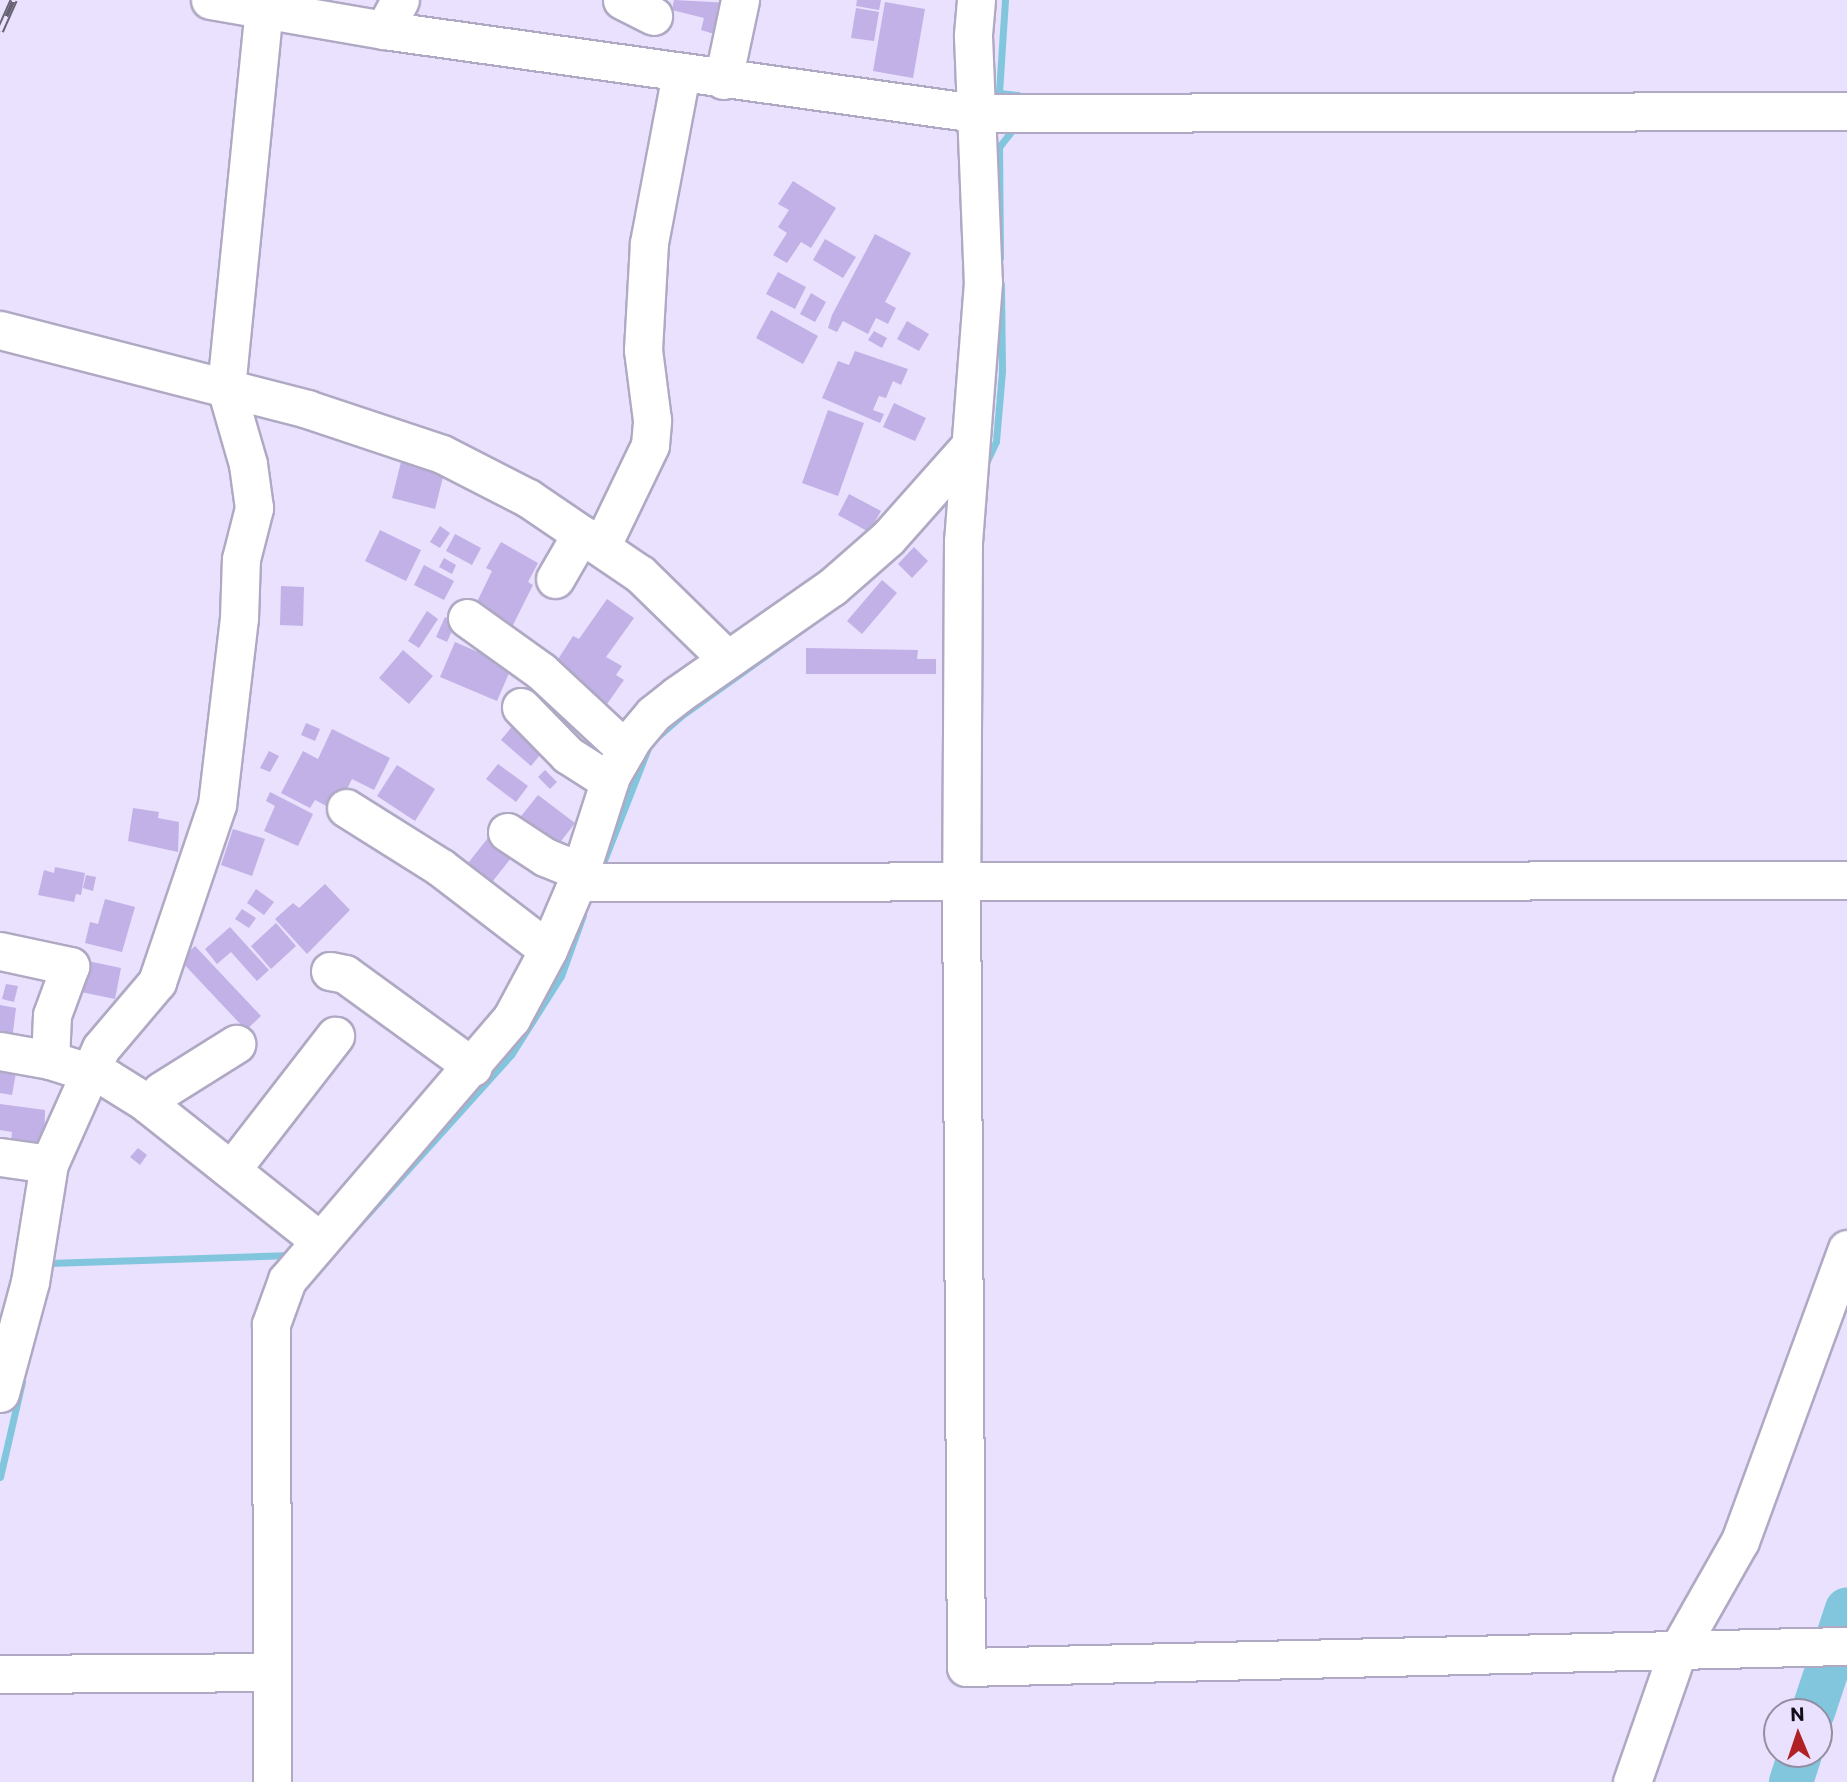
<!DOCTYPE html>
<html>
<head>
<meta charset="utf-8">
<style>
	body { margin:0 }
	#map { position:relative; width:1847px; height:1782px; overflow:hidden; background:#e9e1fd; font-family:Commissioner,sans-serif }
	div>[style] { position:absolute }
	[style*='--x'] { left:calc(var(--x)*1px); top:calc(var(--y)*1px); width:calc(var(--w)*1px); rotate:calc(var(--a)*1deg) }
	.stream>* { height:7px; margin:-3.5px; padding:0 3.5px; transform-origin:3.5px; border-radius:3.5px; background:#82c6de }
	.river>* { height:44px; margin:-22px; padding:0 22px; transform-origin:22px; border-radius:22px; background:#82c6de }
	.building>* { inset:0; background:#c1b1e6 }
	.roads { filter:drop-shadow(2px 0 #b0a9c4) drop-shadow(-2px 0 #b0a9c4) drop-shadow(0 2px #b0a9c4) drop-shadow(0 -2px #b0a9c4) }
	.minor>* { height:37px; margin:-18.5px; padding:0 18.5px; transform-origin:18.5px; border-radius:18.5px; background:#fff }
	.rail>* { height:8px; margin-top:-4px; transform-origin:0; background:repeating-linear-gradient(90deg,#e9e1fd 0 16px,#686374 0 32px); box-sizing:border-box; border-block:2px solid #686374 }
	span { translate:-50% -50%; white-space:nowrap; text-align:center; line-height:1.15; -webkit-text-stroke:6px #e9e1fd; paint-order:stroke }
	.north { position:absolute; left:1763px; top:1698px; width:70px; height:70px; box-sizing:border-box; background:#e9e1fd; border:2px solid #938da1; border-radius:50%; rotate:358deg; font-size:19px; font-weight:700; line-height:28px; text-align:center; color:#110e17 }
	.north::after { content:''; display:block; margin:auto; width:24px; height:32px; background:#b12024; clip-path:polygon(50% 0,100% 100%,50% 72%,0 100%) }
</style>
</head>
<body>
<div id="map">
	<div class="stream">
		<i style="--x:1005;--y:0;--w:93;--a:93.7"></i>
		<i style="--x:999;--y:93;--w:19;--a:6"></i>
		<i style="--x:1000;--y:258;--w:111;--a:-90.5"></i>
		<i style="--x:999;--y:147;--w:28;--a:-52"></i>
		<i style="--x:985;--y:465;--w:26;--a:-65"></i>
		<i style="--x:996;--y:441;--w:70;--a:-85.1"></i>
		<i style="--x:1002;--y:371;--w:87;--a:-90.7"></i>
		<i style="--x:601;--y:868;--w:134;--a:-68.6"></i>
		<i style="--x:650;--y:743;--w:41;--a:-41.1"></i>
		<i style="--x:681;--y:716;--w:177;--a:-35.6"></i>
		<i style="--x:346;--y:1238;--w:246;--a:-48"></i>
		<i style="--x:511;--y:1055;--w:93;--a:-57.7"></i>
		<i style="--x:561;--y:976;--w:65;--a:-70.2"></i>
		<i style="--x:48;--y:1268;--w:5;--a:-79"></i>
		<i style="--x:49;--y:1263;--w:242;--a:-1.9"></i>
		<i style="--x:0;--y:1477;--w:98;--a:-77"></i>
	</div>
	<div class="river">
		<i style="--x:1813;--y:1712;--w:108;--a:-71.7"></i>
		<i style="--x:1791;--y:1782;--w:29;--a:-72"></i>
	</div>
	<div class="building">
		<i style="clip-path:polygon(674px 0,730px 3px,721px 36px,701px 30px,704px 18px,672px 10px)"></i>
		<i style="clip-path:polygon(857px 0,881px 0,879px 10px,856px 6px)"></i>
		<i style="clip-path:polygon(885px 2px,925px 9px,913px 78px,873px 71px)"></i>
		<i style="clip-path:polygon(856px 8px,879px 12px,874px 41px,851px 38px)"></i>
		<i style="clip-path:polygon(793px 181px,836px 208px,811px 248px,801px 242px,787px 263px,773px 255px,787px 233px,778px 227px,789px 210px,778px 204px)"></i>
		<i style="clip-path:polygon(875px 234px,911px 253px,885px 302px,896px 308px,888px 324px,876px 318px,868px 334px,843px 321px,837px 332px,828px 328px,832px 315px)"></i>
		<i style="clip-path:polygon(825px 239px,856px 257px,843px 278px,813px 260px)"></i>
		<i style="clip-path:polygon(778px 272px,806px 287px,795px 309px,766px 294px)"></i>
		<i style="clip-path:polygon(811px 293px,826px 302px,815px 322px,800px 314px)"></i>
		<i style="clip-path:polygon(771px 310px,818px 336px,803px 364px,756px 338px)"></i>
		<i style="clip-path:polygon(907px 321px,929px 334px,919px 351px,897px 339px)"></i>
		<i style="clip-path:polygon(874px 331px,887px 338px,882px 348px,868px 340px)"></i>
		<i style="clip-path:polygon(855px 351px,908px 369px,901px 385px,893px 381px,886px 398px,879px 396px,873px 410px,884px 414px,880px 423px,822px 398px,838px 361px,849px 365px)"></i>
		<i style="clip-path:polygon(894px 403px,926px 418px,915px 441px,883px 427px)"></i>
		<i style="clip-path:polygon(828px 410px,864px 423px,838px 496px,802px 483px)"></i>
		<i style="clip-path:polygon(402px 458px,445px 469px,435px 509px,392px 498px)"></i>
		<i style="clip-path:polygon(849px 494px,881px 511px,869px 532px,838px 515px)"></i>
		<i style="clip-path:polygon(440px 526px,450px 533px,440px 548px,430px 542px)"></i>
		<i style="clip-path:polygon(380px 530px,421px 550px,406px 581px,365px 561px)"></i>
		<i style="clip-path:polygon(455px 534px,481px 548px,472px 565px,446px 551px)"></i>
		<i style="clip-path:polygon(501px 542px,538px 563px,528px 582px,533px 585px,511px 629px,473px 610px,492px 571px,486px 568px)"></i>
		<i style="clip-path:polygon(914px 547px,928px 561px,912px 578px,898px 564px)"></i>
		<i style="clip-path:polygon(444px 558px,456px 565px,452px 574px,439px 567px)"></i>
		<i style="clip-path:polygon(424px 565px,454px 581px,444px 600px,414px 585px)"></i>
		<i style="clip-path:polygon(882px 580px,897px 593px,862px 634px,847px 621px)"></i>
		<i style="clip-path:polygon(281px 586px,304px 587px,303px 626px,280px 625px)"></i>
		<i style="clip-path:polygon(607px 599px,634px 618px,606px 657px,622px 666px,616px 675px,624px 680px,607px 704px,553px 667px,573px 636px,579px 639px)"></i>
		<i style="clip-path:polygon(427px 611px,438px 619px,419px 648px,408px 641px)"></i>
		<i style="clip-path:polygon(445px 617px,456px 622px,447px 642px,436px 637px)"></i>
		<i style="clip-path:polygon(483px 641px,512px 666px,497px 701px,440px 677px,455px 642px,478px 652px)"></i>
		<i style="clip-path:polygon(806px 648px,918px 650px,917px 659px,936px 659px,936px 674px,806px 674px)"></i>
		<i style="clip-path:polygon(403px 650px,433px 676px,409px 704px,379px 678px)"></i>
		<i style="clip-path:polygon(518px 719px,549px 744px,531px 766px,501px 740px)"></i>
		<i style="clip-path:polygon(306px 723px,320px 729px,315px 741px,301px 735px)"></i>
		<i style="clip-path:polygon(332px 729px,390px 758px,374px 790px,352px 779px,336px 811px,315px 800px,310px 808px,281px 793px,303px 751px,318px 759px)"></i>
		<i style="clip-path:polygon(269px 751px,279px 756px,270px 772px,260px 768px)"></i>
		<i style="clip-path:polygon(498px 764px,528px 786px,516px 802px,486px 779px)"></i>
		<i style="clip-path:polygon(397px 765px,435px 789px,415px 821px,377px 796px)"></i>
		<i style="clip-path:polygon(545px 770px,557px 782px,550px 789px,538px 777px)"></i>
		<i style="clip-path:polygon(270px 792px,313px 814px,298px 846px,264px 831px,275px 806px,266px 801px)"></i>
		<i style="clip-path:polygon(538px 795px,575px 823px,555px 849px,518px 820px)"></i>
		<i style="clip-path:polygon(133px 808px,159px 812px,158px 818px,179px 822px,178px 852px,128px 841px)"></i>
		<i style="clip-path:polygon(233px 829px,265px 839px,252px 876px,221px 865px)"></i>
		<i style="clip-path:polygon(491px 834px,515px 853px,489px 886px,465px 867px)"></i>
		<i style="clip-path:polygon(55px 867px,85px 873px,81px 895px,76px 894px,74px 902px,38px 895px,44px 870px,54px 873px)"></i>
		<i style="clip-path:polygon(86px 875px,96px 877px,93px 891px,83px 888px)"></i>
		<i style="clip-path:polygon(325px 884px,350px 910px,307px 954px,275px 919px,293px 903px,299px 908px)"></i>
		<i style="clip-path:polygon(256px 889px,274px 902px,264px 915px,247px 903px)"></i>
		<i style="clip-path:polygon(105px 899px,135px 907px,122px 952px,85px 943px,90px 922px,98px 924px)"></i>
		<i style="clip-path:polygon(242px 909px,256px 918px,249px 928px,235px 919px)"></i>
		<i style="clip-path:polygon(276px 923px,296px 946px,271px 969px,251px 946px)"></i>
		<i style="clip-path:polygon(230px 927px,269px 970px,257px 981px,231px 952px,217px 964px,205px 949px)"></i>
		<i style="clip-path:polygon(195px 946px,261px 1016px,246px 1030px,180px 960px)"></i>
		<i style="clip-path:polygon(83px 960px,121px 968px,115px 999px,76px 991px)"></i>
		<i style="clip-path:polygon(6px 984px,18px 986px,14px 1002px,2px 999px)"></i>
		<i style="clip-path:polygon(0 1005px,16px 1008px,12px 1040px,0 1038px)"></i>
		<i style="clip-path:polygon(0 1064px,17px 1067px,12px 1095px,0 1093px)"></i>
		<i style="clip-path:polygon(0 1104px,45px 1110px,44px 1148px,11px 1144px,12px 1132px,0 1130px)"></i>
		<i style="clip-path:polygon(138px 1148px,147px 1155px,140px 1165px,130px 1157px)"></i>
	</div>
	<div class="roads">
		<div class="minor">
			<i style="--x:210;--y:0;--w:177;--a:9.8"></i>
			<i style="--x:384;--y:30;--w:597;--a:7.99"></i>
			<i style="--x:975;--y:113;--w:872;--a:-0.13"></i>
			<i style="--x:622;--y:0;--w:35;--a:27"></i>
			<i style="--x:976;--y:0;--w:36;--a:95"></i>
			<i style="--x:973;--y:36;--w:246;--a:87.7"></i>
			<i style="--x:983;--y:282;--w:260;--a:94.4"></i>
			<i style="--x:963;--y:541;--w:339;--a:90.3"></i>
			<i style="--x:961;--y:880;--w:787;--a:89.64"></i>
			<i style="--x:966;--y:1667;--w:881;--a:-1.37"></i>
			<i style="--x:384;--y:30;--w:34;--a:-62"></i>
			<i style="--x:723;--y:80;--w:82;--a:-78"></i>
			<i style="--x:0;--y:330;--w:317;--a:14.4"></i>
			<i style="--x:307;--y:409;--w:142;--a:18.4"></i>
			<i style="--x:442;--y:454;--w:97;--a:27.1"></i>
			<i style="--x:528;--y:498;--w:135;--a:34.2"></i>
			<i style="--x:640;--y:574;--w:122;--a:44.3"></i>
			<i style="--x:601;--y:547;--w:113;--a:-64.3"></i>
			<i style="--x:650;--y:445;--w:25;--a:-85"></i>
			<i style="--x:652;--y:420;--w:71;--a:-97.3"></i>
			<i style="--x:643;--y:350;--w:107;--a:-86.8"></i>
			<i style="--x:649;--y:243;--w:173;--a:-79.3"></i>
			<i style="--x:555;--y:579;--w:52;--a:-60"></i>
			<i style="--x:467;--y:618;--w:91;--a:35.6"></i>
			<i style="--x:541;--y:671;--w:116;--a:42.9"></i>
			<i style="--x:521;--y:707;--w:67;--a:45.6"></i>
			<i style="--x:568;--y:755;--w:49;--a:32.4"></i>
			<i style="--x:346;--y:808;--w:111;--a:32.1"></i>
			<i style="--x:440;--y:867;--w:136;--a:37.5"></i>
			<i style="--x:507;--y:832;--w:45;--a:33.3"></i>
			<i style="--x:545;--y:857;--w:38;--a:22"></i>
			<i style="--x:577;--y:882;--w:1270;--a:-0.09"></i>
			<i style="--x:0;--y:951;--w:72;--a:12.1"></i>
			<i style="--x:70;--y:966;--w:52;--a:110.2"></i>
			<i style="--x:52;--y:1015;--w:45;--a:92.5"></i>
			<i style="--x:330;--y:971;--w:15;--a:11"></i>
			<i style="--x:345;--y:974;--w:158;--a:36"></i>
			<i style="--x:0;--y:1051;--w:51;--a:10.2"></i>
			<i style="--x:50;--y:1060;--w:60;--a:17.5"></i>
			<i style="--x:107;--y:1078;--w:44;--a:31.9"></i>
			<i style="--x:144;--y:1101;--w:225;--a:38.5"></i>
			<i style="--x:149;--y:1105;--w:18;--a:-49"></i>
			<i style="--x:161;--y:1091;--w:89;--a:-32.1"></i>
			<i style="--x:0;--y:1157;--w:49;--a:8.1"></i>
			<i style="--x:49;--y:1164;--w:127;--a:-65.9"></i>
			<i style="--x:101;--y:1048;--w:87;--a:-49.7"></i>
			<i style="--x:157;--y:982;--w:187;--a:-71.3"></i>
			<i style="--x:217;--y:805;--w:188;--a:-83.3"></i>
			<i style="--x:239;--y:618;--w:59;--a:-88.1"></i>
			<i style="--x:241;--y:559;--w:53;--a:-75.7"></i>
			<i style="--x:254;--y:508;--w:44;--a:-97.8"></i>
			<i style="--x:248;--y:464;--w:79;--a:-106.1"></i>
			<i style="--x:226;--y:388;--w:381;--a:-84.3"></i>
			<i style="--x:231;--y:1170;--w:170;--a:-52.2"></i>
			<i style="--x:0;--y:1393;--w:115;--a:-74.9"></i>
			<i style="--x:30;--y:1282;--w:120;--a:-80.9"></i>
			<i style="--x:0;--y:1674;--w:272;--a:-0.4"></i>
			<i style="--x:272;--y:1782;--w:458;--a:-90.1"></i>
			<i style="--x:271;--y:1324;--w:47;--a:-70"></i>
			<i style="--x:287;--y:1280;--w:344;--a:-49.4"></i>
			<i style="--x:511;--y:1019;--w:78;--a:-61.8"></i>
			<i style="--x:548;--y:950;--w:74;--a:-66.9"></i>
			<i style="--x:577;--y:882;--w:111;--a:-72.2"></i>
			<i style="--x:611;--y:776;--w:44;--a:-59.9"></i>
			<i style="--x:633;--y:738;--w:31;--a:-50"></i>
			<i style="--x:653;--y:714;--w:31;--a:-38"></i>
			<i style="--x:677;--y:695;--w:189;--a:-34.9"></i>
			<i style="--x:832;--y:587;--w:74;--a:-41.2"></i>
			<i style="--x:888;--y:538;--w:120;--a:-48.4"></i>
			<i style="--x:1632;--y:1782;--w:140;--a:-70.8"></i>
			<i style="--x:1678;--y:1650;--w:125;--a:-60.4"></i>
			<i style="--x:1740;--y:1541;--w:311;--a:-69.9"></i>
		</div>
	</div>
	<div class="rail">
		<i style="--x:0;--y:31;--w:34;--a:-66"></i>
	</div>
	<div class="north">N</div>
</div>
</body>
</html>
